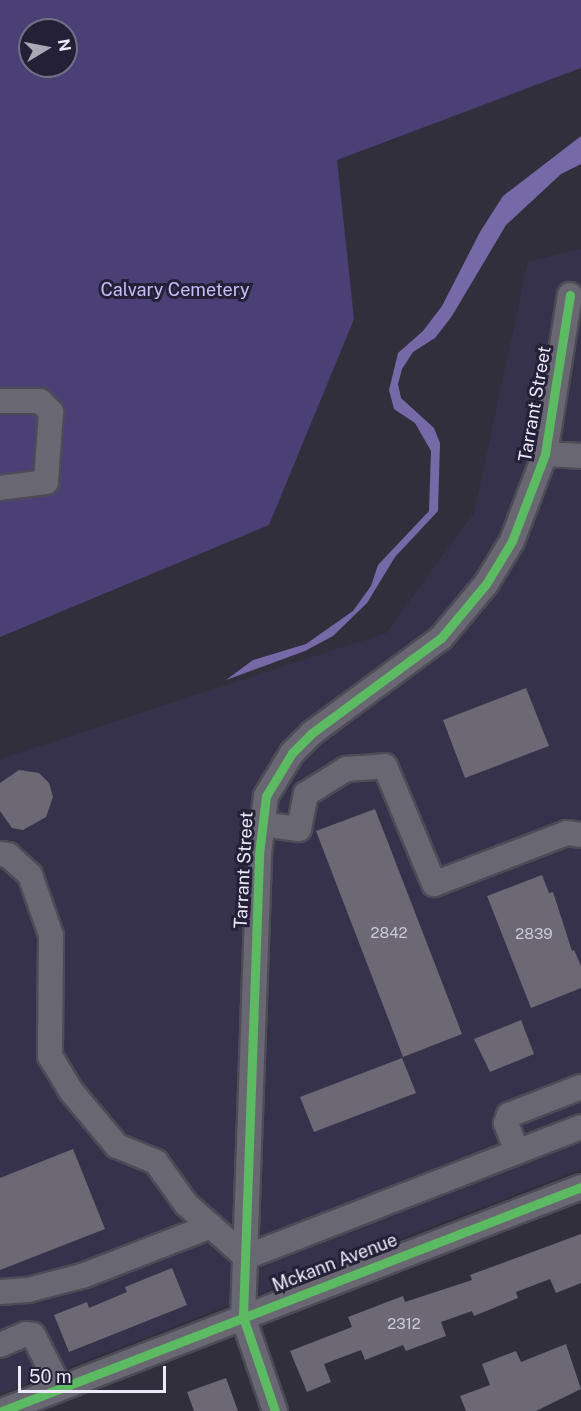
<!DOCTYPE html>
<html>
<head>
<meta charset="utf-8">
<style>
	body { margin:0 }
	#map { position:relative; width:581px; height:1411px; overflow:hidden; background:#322f3c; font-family:"Public Sans",sans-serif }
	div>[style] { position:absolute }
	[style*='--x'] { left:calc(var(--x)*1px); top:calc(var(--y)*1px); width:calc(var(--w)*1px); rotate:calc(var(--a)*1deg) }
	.built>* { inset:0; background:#36324c }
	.green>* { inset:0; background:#4b4076 }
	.water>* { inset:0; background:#7569a7 }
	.building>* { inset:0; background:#6c6975 }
	.roads { filter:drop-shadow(2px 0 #4d4b56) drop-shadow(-2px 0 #4d4b56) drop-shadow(0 2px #4d4b56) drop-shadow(0 -2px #4d4b56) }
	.minor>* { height:24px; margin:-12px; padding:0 12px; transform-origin:12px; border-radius:12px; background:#696872 }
	.cycleway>* { height:9px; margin:-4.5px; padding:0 4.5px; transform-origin:4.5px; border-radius:4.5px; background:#5cba63 }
	span { translate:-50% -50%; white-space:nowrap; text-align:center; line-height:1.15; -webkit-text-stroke:6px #242037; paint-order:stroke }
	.number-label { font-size:15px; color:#cccad8 }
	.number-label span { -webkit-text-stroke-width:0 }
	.park-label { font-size:18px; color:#c7bef7 }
	.street-label { font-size:18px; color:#eceaf9 }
	.north { position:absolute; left:18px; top:18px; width:60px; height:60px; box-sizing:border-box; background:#242037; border:2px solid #747185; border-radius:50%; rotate:80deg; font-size:16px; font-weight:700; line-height:24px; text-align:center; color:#eceaf9 }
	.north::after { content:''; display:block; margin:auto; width:21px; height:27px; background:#aba9b7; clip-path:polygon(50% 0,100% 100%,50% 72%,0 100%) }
	.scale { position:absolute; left:18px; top:1366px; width:148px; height:27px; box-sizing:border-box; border:3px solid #eceaf9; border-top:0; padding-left:8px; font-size:18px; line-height:21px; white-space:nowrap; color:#eceaf9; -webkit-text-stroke:4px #242037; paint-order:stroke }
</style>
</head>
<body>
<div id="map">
	<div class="built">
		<i style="clip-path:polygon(581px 249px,581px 1169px,0 1394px,0 759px,386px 633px,474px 513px,528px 262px)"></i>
	</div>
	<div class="green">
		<i style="clip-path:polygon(evenodd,0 0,581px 0,581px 68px,337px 160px,354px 319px,269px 525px,0 637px,0 0,30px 30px,66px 30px,66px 66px,30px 66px,30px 30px)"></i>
	</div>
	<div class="water">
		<i style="clip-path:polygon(581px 136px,581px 164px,561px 174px,506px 225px,452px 316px,435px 338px,413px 352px,402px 369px,398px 384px,401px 398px,434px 428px,440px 443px,438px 511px,395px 557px,367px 603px,333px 636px,305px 651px,226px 680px,253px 660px,306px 644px,353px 611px,371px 586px,378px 565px,429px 511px,431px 451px,415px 423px,394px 409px,389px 390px,398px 353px,423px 331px,442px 306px,480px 232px,503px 196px)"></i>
	</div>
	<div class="building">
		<i style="clip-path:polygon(526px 688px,549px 746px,465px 778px,443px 720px)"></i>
		<i style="clip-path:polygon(19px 770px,39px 773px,49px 783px,53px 797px,46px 817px,23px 830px,12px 828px,0 811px,0 783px)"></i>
		<i style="clip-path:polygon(375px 809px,462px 1034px,403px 1057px,316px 831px)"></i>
		<i style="clip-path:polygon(542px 875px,549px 893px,553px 892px,572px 951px,574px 950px,581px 966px,581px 988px,531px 1008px,487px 896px)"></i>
		<i style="clip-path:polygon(521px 1020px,534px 1054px,490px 1072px,474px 1039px)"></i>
		<i style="clip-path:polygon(402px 1058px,416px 1093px,314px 1132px,300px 1097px)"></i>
		<i style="clip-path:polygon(73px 1149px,105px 1229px,0 1270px,0 1178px)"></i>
		<i style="clip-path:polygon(581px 1234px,581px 1283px,556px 1293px,550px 1279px,516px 1292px,518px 1298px,474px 1316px,472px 1311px,441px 1322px,446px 1336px,406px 1351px,403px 1345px,365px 1360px,361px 1350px,324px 1364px,331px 1382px,307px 1392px,290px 1351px,352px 1327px,348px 1317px,403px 1296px,405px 1302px,472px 1280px,470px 1275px)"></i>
		<i style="clip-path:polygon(172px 1268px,187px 1305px,69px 1352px,54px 1315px,87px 1302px,89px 1308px,127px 1292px,125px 1287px)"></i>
		<i style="clip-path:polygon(566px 1344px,581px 1389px,536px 1411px,466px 1411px,460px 1396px,490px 1385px,482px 1364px,516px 1351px,521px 1362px)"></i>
		<i style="clip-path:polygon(226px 1378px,238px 1411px,194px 1411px,187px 1392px)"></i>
	</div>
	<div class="roads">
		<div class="minor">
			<i style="--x:0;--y:401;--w:40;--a:0"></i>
			<i style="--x:40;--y:401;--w:16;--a:45"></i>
			<i style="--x:51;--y:412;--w:70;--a:94.1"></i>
			<i style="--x:46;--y:482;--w:46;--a:172.6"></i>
			<i style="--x:545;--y:454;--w:36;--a:3"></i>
			<i style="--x:262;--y:824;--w:37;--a:8"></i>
			<i style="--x:299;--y:829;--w:36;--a:-79"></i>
			<i style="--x:306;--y:794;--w:47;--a:-32"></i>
			<i style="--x:346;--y:769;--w:39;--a:-4"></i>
			<i style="--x:385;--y:766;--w:128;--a:67.4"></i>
			<i style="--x:434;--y:884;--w:142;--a:-21"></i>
			<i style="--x:567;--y:833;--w:14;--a:8"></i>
			<i style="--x:0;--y:854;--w:8;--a:7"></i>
			<i style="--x:8;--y:855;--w:30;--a:42"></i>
			<i style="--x:30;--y:875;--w:64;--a:70.7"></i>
			<i style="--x:51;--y:935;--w:121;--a:90.5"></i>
			<i style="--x:50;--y:1056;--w:41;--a:59"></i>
			<i style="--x:71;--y:1091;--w:72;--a:50.1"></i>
			<i style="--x:117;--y:1146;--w:42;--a:22.3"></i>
			<i style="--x:156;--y:1162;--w:52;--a:54.5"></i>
			<i style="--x:186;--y:1204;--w:80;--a:41.5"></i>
			<i style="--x:246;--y:1257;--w:359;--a:-21.2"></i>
			<i style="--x:517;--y:1152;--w:31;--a:-111"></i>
			<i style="--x:506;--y:1123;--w:9;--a:-69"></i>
			<i style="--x:509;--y:1115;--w:77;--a:-21.3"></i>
			<i style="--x:0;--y:1292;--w:28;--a:-4"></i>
			<i style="--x:28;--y:1290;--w:59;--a:-14.7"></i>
			<i style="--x:85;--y:1275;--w:135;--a:-21.3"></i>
			<i style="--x:0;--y:1345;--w:28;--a:-23"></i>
			<i style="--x:26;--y:1334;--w:7;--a:8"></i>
			<i style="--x:33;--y:1335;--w:59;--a:63"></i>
			<i style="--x:2;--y:1411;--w:621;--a:-21.15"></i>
			<i style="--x:275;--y:1411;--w:99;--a:-108.8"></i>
			<i style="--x:243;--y:1317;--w:463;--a:-88"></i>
			<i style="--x:259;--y:854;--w:58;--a:-83.1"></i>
			<i style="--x:266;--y:796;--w:50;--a:-58.8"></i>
			<i style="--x:292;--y:753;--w:28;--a:-45"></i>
			<i style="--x:312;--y:733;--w:160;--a:-36.4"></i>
			<i style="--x:441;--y:638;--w:70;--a:-50.2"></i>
			<i style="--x:486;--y:584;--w:50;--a:-58.8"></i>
			<i style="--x:512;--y:541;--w:93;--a:-69.2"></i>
			<i style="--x:545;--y:454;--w:161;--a:-81.1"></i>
		</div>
	</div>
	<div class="cycleway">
		<i style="--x:2;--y:1411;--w:621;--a:-21.15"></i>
		<i style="--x:275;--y:1411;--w:99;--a:-108.8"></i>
		<i style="--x:243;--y:1317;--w:463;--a:-88"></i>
		<i style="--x:259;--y:854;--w:58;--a:-83.1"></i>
		<i style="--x:266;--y:796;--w:50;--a:-58.8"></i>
		<i style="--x:292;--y:753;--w:28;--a:-45"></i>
		<i style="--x:312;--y:733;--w:160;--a:-36.4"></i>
		<i style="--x:441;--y:638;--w:70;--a:-50.2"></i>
		<i style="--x:486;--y:584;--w:50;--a:-58.8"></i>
		<i style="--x:512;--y:541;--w:93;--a:-69.2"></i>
		<i style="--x:545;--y:454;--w:161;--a:-81.1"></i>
	</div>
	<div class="number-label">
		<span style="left:389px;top:933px">2842</span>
		<span style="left:534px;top:934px">2839</span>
		<span style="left:404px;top:1324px">2312</span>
	</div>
	<div class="park-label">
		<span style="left:175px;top:290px">Calvary Cemetery</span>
	</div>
	<div class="street-label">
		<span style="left:535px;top:404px;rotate:-80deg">Tarrant Street</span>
		<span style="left:244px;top:870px;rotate:-87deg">Tarrant Street</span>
		<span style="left:335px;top:1263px;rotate:-21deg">Mckann Avenue</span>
	</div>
	<div class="north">N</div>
	<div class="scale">50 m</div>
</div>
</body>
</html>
